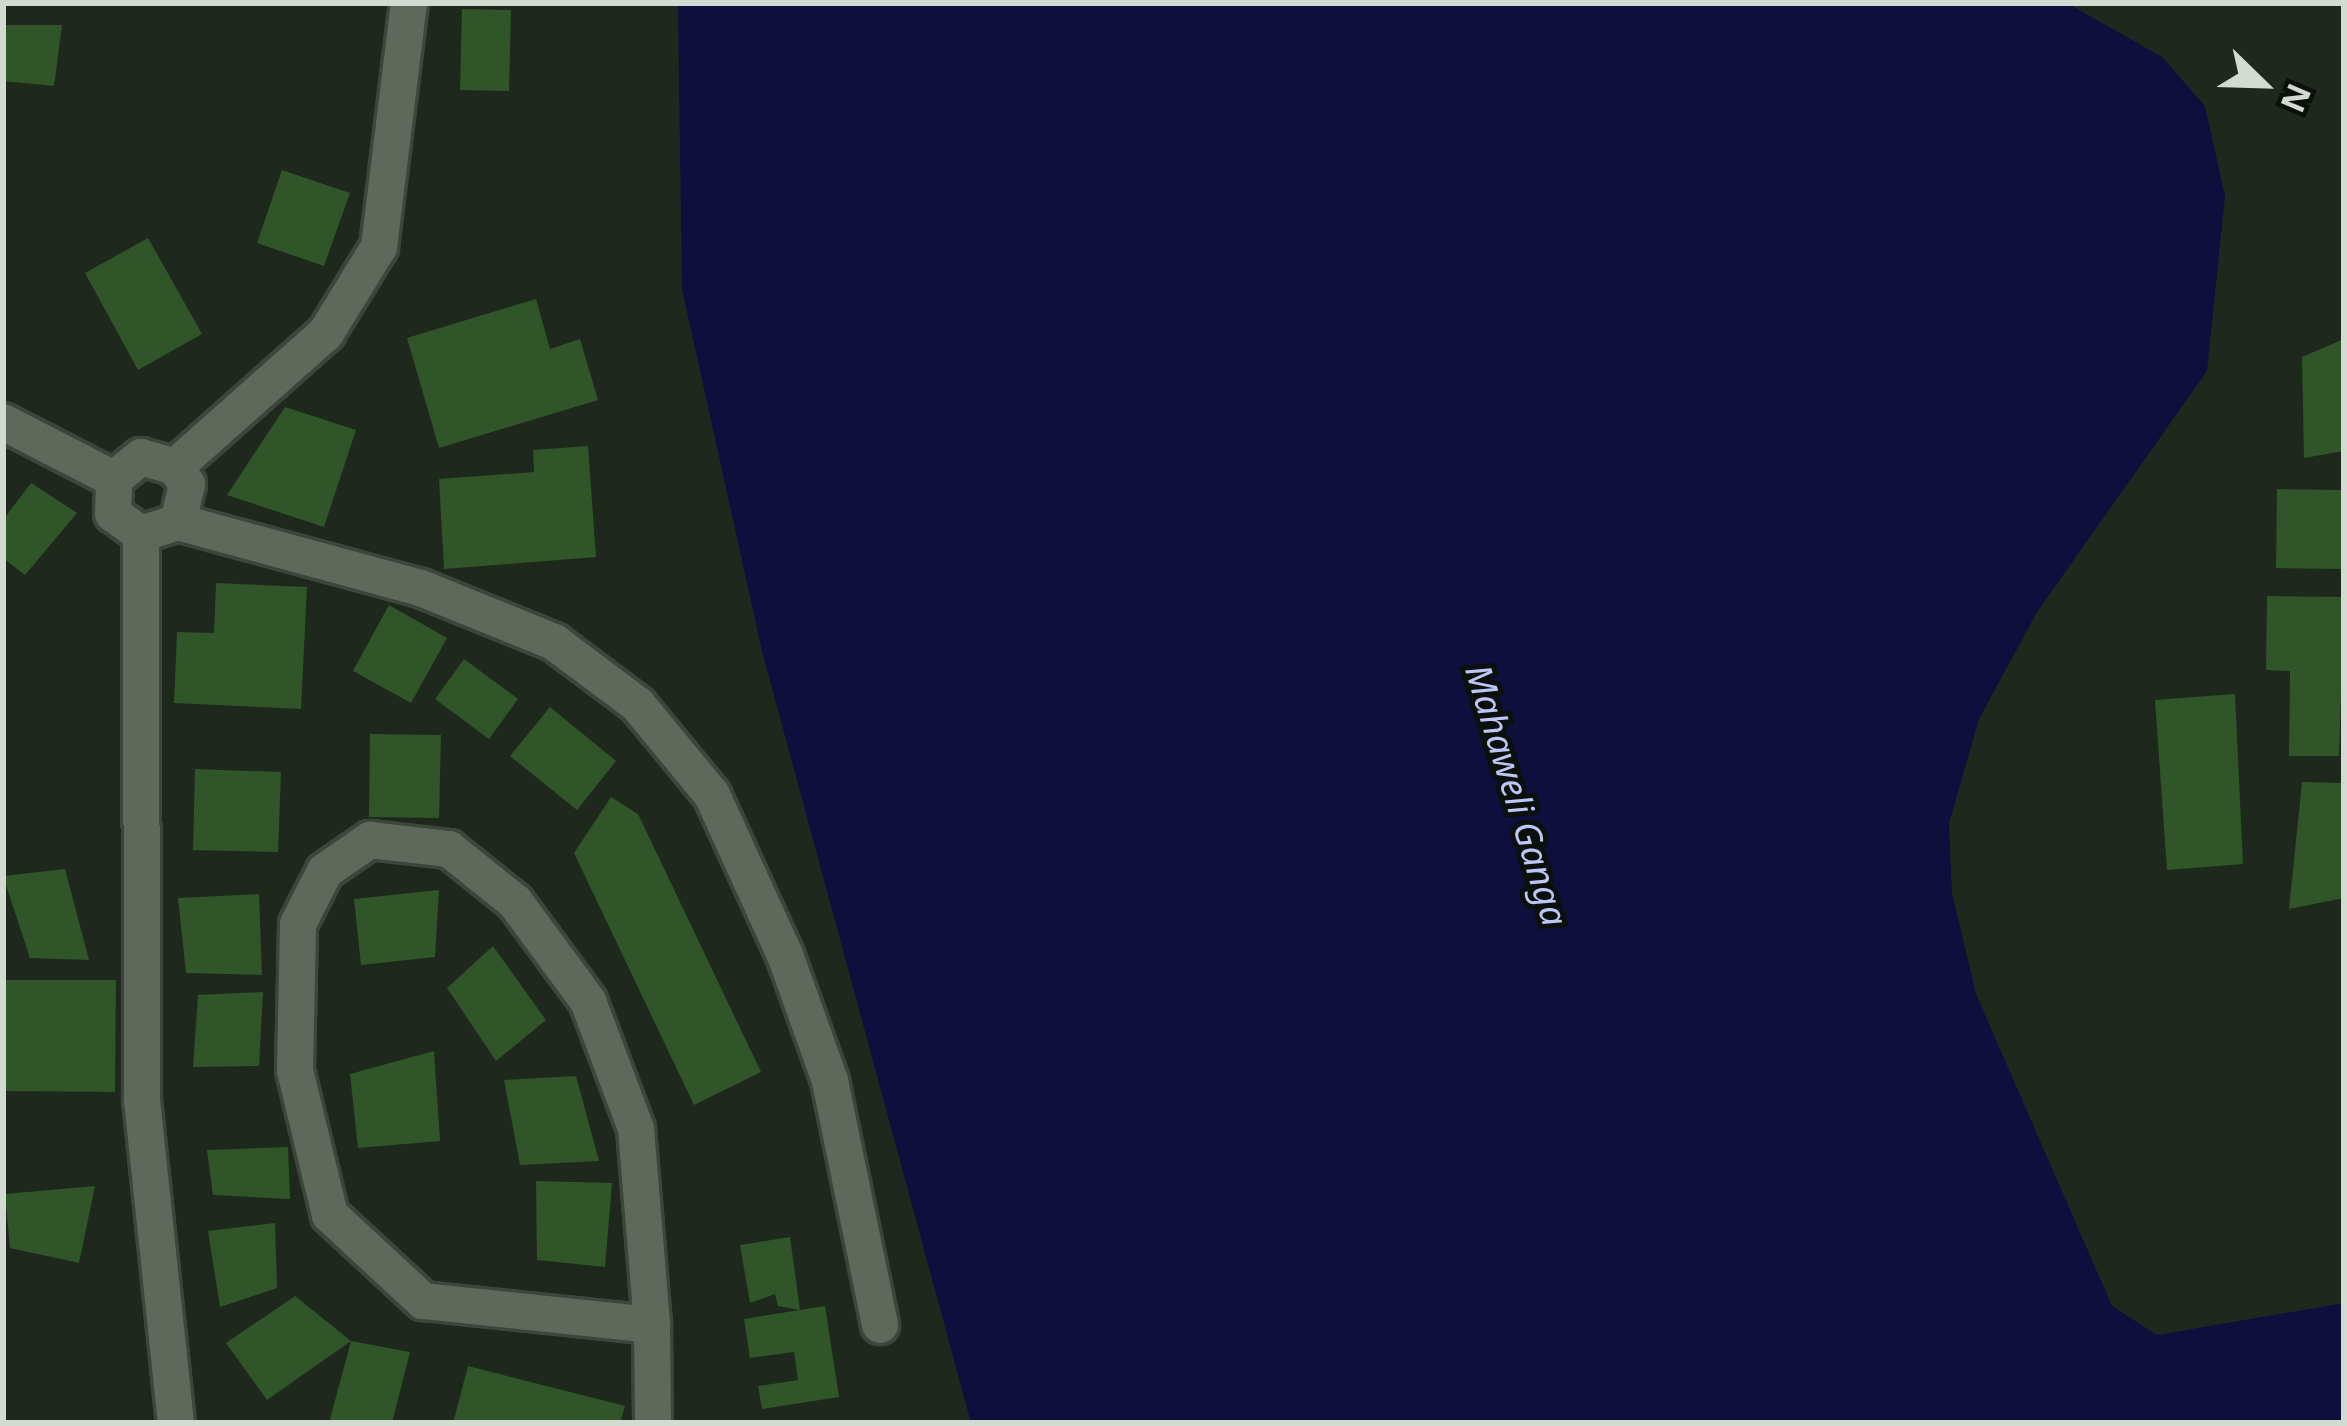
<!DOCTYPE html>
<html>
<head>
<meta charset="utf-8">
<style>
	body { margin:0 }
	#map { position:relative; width:2347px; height:1426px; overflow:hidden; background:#1f281d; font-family:"Noto Sans",sans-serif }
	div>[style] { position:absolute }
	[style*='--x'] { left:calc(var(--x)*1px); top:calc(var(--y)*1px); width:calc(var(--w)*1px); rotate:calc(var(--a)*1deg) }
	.water>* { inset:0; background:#0e0f3c }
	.building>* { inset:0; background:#2f5528 }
	.roads { filter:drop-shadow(3px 0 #3d453c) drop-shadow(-3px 0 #3d453c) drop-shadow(0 3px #3d453c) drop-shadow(0 -3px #3d453c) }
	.minor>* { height:36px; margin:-18px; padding:0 18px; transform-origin:18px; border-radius:18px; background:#5e695b }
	span { translate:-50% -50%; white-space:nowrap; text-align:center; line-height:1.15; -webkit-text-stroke:10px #0b100b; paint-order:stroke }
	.water-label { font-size:36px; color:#bcc7f7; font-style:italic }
	.frame { position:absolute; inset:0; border:6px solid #d3dad2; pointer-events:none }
	.north { position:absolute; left:2203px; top:24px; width:120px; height:120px; -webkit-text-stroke:9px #0b100b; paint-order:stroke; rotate:113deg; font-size:33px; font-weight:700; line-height:48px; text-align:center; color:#d3dad2 }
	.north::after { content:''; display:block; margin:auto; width:42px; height:54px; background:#d3dad2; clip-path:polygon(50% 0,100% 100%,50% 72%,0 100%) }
</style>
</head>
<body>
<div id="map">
	<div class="water">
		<i style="clip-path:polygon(678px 3px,2067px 3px,2162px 57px,2205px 106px,2225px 196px,2207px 371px,2037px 612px,1979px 719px,1949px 823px,1952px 893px,1976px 994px,2112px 1306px,2157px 1335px,2344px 1303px,2344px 1423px,971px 1423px,762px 651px,682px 289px)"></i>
	</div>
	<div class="building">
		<i style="clip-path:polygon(462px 9px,511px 10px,509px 91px,460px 90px)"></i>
		<i style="clip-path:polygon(3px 25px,62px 25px,54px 86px,3px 81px)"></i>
		<i style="clip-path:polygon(282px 170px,350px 193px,324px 266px,257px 243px)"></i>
		<i style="clip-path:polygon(148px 238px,202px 334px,138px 370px,85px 273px)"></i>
		<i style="clip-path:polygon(536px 299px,550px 349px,580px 339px,598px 400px,439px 448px,407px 338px)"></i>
		<i style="clip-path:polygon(2344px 339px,2344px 451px,2304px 458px,2302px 357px)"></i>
		<i style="clip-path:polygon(285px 407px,356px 430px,324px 527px,227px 495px)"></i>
		<i style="clip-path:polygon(588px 446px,596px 557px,444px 569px,439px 479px,534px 472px,533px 450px)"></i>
		<i style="clip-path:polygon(31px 483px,77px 513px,25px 575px,3px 558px,3px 520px)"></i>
		<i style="clip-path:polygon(2277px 489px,2344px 490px,2344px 569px,2276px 568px)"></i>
		<i style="clip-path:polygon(216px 583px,307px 587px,301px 709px,174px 703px,177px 632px,214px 633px)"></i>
		<i style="clip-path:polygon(2267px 596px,2344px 597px,2339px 756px,2289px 756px,2290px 671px,2266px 670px)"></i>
		<i style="clip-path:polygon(389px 605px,447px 638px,411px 703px,353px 671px)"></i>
		<i style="clip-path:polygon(464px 659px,518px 699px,489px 739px,435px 699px)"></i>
		<i style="clip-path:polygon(2235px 694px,2243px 864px,2167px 870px,2155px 700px)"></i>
		<i style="clip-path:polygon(550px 707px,616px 761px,577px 810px,510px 756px)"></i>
		<i style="clip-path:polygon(370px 734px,441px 735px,439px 818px,369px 817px)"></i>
		<i style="clip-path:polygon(195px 769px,281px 772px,278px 852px,193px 850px)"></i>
		<i style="clip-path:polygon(2302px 782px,2344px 783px,2344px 898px,2289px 909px)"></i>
		<i style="clip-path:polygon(611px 797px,638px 814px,761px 1072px,694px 1105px,574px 853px)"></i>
		<i style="clip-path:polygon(65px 869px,89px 960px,30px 958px,3px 876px)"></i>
		<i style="clip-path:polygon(439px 890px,435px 957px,361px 965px,354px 899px)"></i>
		<i style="clip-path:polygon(259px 894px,262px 975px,186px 973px,178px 898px)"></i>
		<i style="clip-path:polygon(493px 946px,546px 1020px,496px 1061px,447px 988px)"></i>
		<i style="clip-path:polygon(3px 980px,116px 980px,115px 1092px,3px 1091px)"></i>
		<i style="clip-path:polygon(263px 992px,259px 1066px,193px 1067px,198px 995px)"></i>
		<i style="clip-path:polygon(434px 1051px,440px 1141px,358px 1148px,350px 1074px)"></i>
		<i style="clip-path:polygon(576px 1076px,599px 1161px,520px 1165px,504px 1080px)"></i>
		<i style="clip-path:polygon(288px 1147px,290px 1199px,213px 1195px,207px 1150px)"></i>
		<i style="clip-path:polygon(536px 1181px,612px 1183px,605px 1267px,537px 1260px)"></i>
		<i style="clip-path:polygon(95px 1186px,79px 1263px,10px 1248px,5px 1194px)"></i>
		<i style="clip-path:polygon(275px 1223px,277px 1288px,220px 1307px,208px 1231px)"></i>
		<i style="clip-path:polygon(790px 1237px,800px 1310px,778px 1306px,775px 1294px,750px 1303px,740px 1245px)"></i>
		<i style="clip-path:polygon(295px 1296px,351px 1341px,267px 1400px,226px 1343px)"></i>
		<i style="clip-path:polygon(825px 1306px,839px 1397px,762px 1409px,758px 1386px,798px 1380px,794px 1352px,750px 1358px,744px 1319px)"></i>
		<i style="clip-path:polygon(351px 1341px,410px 1352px,392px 1423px,329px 1423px)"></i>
		<i style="clip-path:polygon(468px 1366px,625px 1406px,620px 1423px,453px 1423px)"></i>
	</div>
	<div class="roads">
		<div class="minor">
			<i style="--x:3;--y:422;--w:125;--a:27.2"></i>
			<i style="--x:141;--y:457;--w:35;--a:16"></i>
			<i style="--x:175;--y:467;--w:21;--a:55"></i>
			<i style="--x:187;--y:484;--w:39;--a:103"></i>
			<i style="--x:178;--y:522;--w:39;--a:162"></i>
			<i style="--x:141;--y:534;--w:34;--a:-144"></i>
			<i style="--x:113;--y:514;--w:35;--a:-88"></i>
			<i style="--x:114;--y:479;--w:35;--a:-39"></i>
			<i style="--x:175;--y:467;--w:202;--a:-41.6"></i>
			<i style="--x:326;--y:333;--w:101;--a:-58.4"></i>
			<i style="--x:379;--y:247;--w:246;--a:-83"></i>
			<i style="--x:178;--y:522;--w:252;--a:15.2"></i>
			<i style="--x:421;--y:588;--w:144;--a:22.1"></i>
			<i style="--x:554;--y:642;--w:104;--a:36.8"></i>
			<i style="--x:637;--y:704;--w:118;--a:50.5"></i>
			<i style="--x:712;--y:795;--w:176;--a:65.5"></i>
			<i style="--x:785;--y:955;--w:134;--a:70.3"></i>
			<i style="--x:830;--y:1081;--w:249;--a:78.4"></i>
			<i style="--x:141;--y:534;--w:566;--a:89.9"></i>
			<i style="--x:142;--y:1100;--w:325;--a:84"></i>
			<i style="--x:652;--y:1325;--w:230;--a:-174"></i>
			<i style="--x:423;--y:1301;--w:127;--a:-137.2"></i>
			<i style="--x:330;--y:1215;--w:149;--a:-103.6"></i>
			<i style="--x:295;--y:1070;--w:146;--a:-88.8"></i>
			<i style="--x:298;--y:924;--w:59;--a:-63"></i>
			<i style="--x:325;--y:871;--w:55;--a:-34.6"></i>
			<i style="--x:370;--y:840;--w:80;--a:6.5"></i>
			<i style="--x:449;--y:849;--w:85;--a:38.8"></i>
			<i style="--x:515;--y:902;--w:123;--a:53.6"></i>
			<i style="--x:588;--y:1001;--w:137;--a:69.4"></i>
			<i style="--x:636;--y:1129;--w:197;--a:85.3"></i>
			<i style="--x:652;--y:1325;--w:98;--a:89.4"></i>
		</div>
	</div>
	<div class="water-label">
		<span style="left:1517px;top:795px;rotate:73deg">Mahaweli Ganga</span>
	</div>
	<div class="frame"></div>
	<div class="north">N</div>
</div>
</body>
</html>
